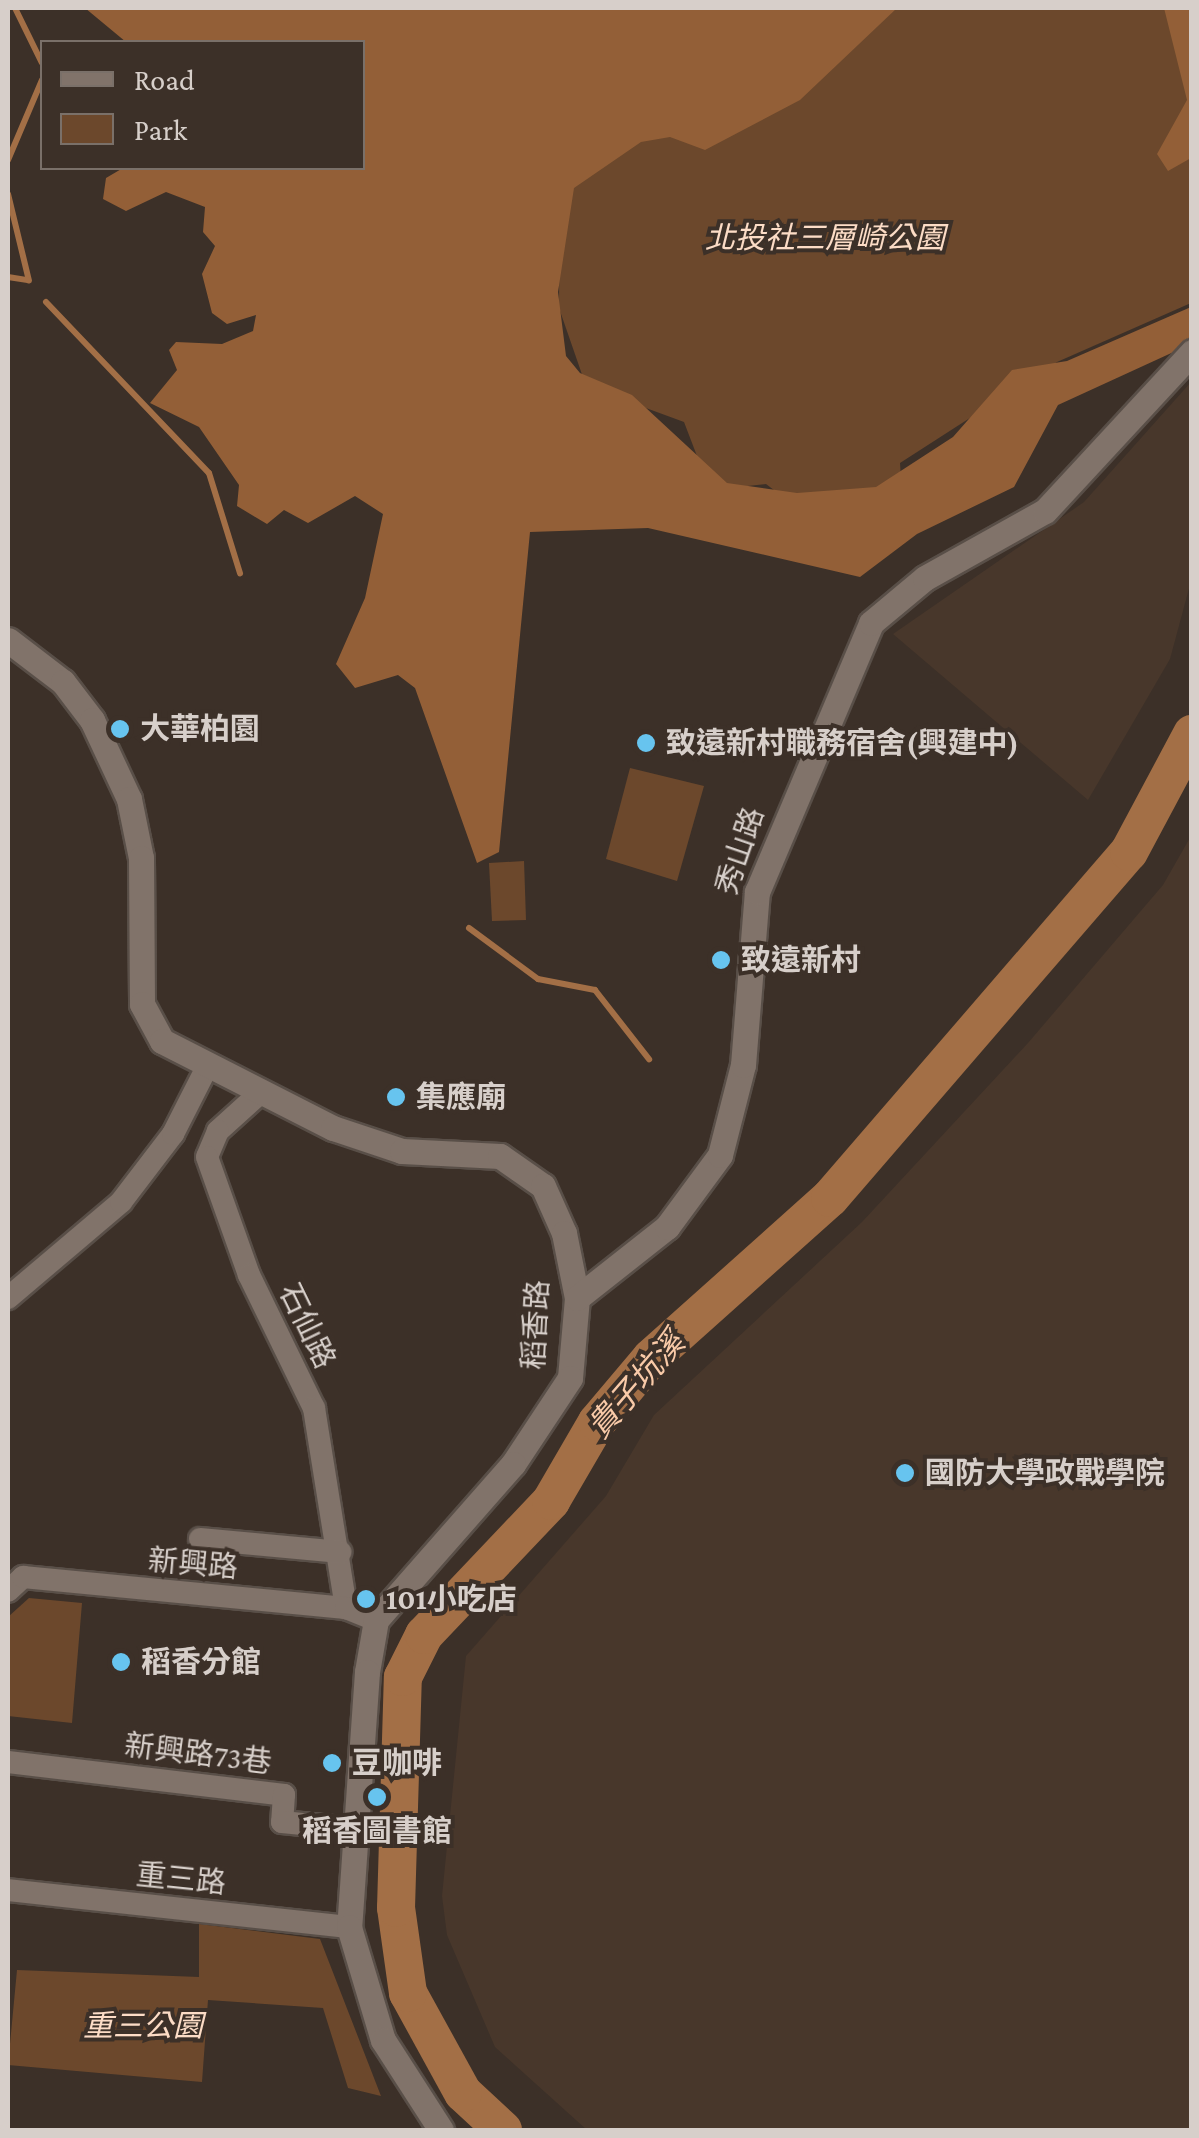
<!DOCTYPE html>
<html>
<head>
<meta charset="utf-8">
<style>
	body { margin:0 }
	#map { position:relative; width:1199px; height:2138px; overflow:hidden; background:#3c3028; font-family:"Crimson Pro","Noto Sans TC",serif }
	div>[style] { position:absolute }
	[style*='--x'] { left:calc(var(--x)*1px); top:calc(var(--y)*1px); width:calc(var(--w)*1px); rotate:calc(var(--a)*1deg) }
	.built>* { inset:0; background:#48372b }
	.green>* { inset:0; background:#6c482c }
	.forest>* { inset:0; background:#935f37 }
	.stream>* { height:6px; margin:-3px; padding:0 3px; transform-origin:3px; border-radius:3px; background:#a36f46 }
	.river>* { height:38px; margin:-19px; padding:0 19px; transform-origin:19px; border-radius:19px; background:#a36f46 }
	.roads { filter:drop-shadow(2px 0 #594f48) drop-shadow(-2px 0 #594f48) drop-shadow(0 2px #594f48) drop-shadow(0 -2px #594f48) }
	.minor>* { height:22px; margin:-11px; padding:0 11px; transform-origin:11px; border-radius:11px; background:#81736a }
	.tertiary>* { height:25px; margin:-12.5px; padding:0 12.5px; transform-origin:12.5px; border-radius:12.5px; background:#81736a }
	.dots>* { width:28px; height:28px; translate:-50% -50%; box-sizing:border-box; border:5px solid #3c3028; border-radius:50% }
	span { translate:-50% -50%; white-space:nowrap; text-align:center; line-height:1.15; -webkit-text-stroke:8px #3c3028; paint-order:stroke }
	.park-label { font-size:30px; color:#fcdcc6; font-style:italic }
	.poi-label { font-size:30px; color:#d7cfca; font-weight:700 }
	.left { translate:0 -50%; text-align:left }
	.street-label { font-size:30px; color:#d7cfca }
	.water-label { font-size:32px; color:#f9caa8; font-style:italic }
	.frame { position:absolute; inset:0; border:10px solid #d7cfca; pointer-events:none }
	.legend { position:absolute; left:40px; top:40px; width:325px; height:130px; box-sizing:border-box; background:#3c3028; border:2px solid #7a7069; margin:0; padding:12px 18px; list-style:none; font-size:30px; color:#d7cfca }
	.legend li { display:flex; align-items:center; gap:20px; height:50px }
	.legend b { width:50px; border:2px solid #7a7069 }
</style>
</head>
<body>
<div id="map">
	<div class="built">
		<i style="clip-path:polygon(1191px 382px,1191px 581px,1170px 659px,1088px 800px,893px 634px,1084px 502px)"></i>
		<i style="clip-path:polygon(1191px 836px,1191px 2130px,587px 2130px,495px 2047px,447px 1935px,442px 1896px,466px 1656px,606px 1496px,654px 1415px,862px 1222px,1028px 1043px,1163px 885px)"></i>
	</div>
	<div class="green">
		<i style="clip-path:polygon(561px 8px,1191px 8px,1191px 303px,1057px 362px,900px 463px,903px 508px,824px 528px,766px 484px,710px 490px,684px 422px,586px 386px,559px 308px)"></i>
		<i style="clip-path:polygon(630px 768px,704px 786px,677px 881px,606px 859px)"></i>
		<i style="clip-path:polygon(524px 861px,526px 920px,492px 921px,489px 863px)"></i>
		<i style="clip-path:polygon(29px 1598px,82px 1603px,72px 1723px,8px 1716px,8px 1617px)"></i>
		<i style="clip-path:polygon(199px 1924px,320px 1939px,381px 2096px,348px 2088px,323px 2008px,208px 2000px,202px 2082px,8px 2065px,17px 1970px,199px 1977px)"></i>
	</div>
	<div class="forest">
		<i style="clip-path:polygon(85px 8px,897px 8px,800px 100px,705px 150px,670px 137px,641px 142px,574px 188px,558px 292px,566px 356px,580px 373px,632px 395px,727px 483px,797px 493px,876px 487px,953px 437px,1012px 370px,1067px 361px,1191px 307px,1191px 344px,1058px 405px,1014px 487px,917px 534px,860px 577px,648px 528px,530px 532px,499px 852px,477px 863px,415px 688px,398px 675px,355px 688px,336px 664px,365px 598px,383px 514px,355px 496px,308px 523px,284px 510px,267px 524px,237px 506px,239px 485px,199px 427px,150px 403px,177px 370px,169px 350px,176px 342px,222px 344px,253px 331px,256px 315px,227px 324px,212px 313px,202px 274px,215px 246px,203px 232px,205px 207px,166px 192px,126px 211px,103px 199px,106px 178px,123px 168px,362px 168px,362px 42px,126px 42px)"></i>
		<i style="clip-path:polygon(1164px 8px,1192px 8px,1191px 158px,1168px 171px,1157px 154px,1187px 100px)"></i>
	</div>
	<div class="stream">
		<i style="--x:15;--y:8;--w:61;--a:63.9"></i>
		<i style="--x:8;--y:160;--w:87;--a:-67"></i>
		<i style="--x:8;--y:194;--w:89;--a:76.4"></i>
		<i style="--x:8;--y:277;--w:20;--a:9"></i>
		<i style="--x:46;--y:302;--w:236;--a:46.4"></i>
		<i style="--x:209;--y:473;--w:105;--a:72.8"></i>
		<i style="--x:469;--y:928;--w:86;--a:36.5"></i>
		<i style="--x:538;--y:979;--w:58;--a:10.9"></i>
		<i style="--x:595;--y:990;--w:88;--a:52"></i>
		<i style="--x:387;--y:1907;--w:9;--a:-18"></i>
	</div>
	<div class="river">
		<i style="--x:503;--y:2130;--w:54;--a:-137.2"></i>
		<i style="--x:463;--y:2093;--w:114;--a:-118.8"></i>
		<i style="--x:408;--y:1993;--w:86;--a:-98"></i>
		<i style="--x:396;--y:1908;--w:231;--a:-88.3"></i>
		<i style="--x:403;--y:1677;--w:47;--a:-63.4"></i>
		<i style="--x:424;--y:1635;--w:185;--a:-46.5"></i>
		<i style="--x:551;--y:1501;--w:91;--a:-59.8"></i>
		<i style="--x:597;--y:1422;--w:84;--a:-49.8"></i>
		<i style="--x:651;--y:1358;--w:240;--a:-41.8"></i>
		<i style="--x:830;--y:1198;--w:457;--a:-49.2"></i>
		<i style="--x:1129;--y:852;--w:134;--a:-61.9"></i>
	</div>
	<div class="roads">
		<div class="minor">
			<i style="--x:260;--y:1093;--w:57;--a:137.9"></i>
			<i style="--x:218;--y:1131;--w:28;--a:113"></i>
			<i style="--x:207;--y:1157;--w:125;--a:70.4"></i>
			<i style="--x:249;--y:1275;--w:148;--a:64"></i>
			<i style="--x:314;--y:1408;--w:203;--a:80.9"></i>
			<i style="--x:8;--y:1298;--w:148;--a:-40.3"></i>
			<i style="--x:121;--y:1202;--w:86;--a:-52.6"></i>
			<i style="--x:173;--y:1134;--w:73;--a:-63.1"></i>
			<i style="--x:200;--y:1539;--w:141;--a:5.3"></i>
			<i style="--x:8;--y:1591;--w:21;--a:-43"></i>
			<i style="--x:23;--y:1577;--w:324;--a:5.5"></i>
			<i style="--x:346;--y:1608;--w:32;--a:22"></i>
			<i style="--x:8;--y:1762;--w:278;--a:6.8"></i>
			<i style="--x:284;--y:1795;--w:27;--a:94"></i>
			<i style="--x:282;--y:1822;--w:71;--a:5.6"></i>
			<i style="--x:8;--y:1890;--w:343;--a:6.2"></i>
		</div>
		<div class="tertiary">
			<i style="--x:8;--y:640;--w:69;--a:37.4"></i>
			<i style="--x:63;--y:682;--w:48;--a:52.7"></i>
			<i style="--x:92;--y:720;--w:87;--a:64.9"></i>
			<i style="--x:129;--y:799;--w:60;--a:78.5"></i>
			<i style="--x:141;--y:858;--w:146;--a:89.6"></i>
			<i style="--x:142;--y:1004;--w:42;--a:61.6"></i>
			<i style="--x:162;--y:1041;--w:192;--a:27"></i>
			<i style="--x:333;--y:1128;--w:73;--a:18.4"></i>
			<i style="--x:402;--y:1151;--w:98;--a:2.9"></i>
			<i style="--x:500;--y:1156;--w:52;--a:34.9"></i>
			<i style="--x:543;--y:1186;--w:51;--a:65.9"></i>
			<i style="--x:564;--y:1233;--w:66;--a:78.7"></i>
			<i style="--x:577;--y:1298;--w:80;--a:95"></i>
			<i style="--x:570;--y:1378;--w:103;--a:123.5"></i>
			<i style="--x:513;--y:1464;--w:208;--a:131.3"></i>
			<i style="--x:376;--y:1620;--w:53;--a:99.8"></i>
			<i style="--x:367;--y:1672;--w:256;--a:94"></i>
			<i style="--x:349;--y:1927;--w:118;--a:73.3"></i>
			<i style="--x:383;--y:2040;--w:107;--a:57.2"></i>
			<i style="--x:577;--y:1298;--w:115;--a:-38.3"></i>
			<i style="--x:667;--y:1227;--w:89;--a:-53.6"></i>
			<i style="--x:720;--y:1155;--w:93;--a:-75.7"></i>
			<i style="--x:743;--y:1065;--w:174;--a:-85.4"></i>
			<i style="--x:757;--y:892;--w:292;--a:-67"></i>
			<i style="--x:871;--y:623;--w:70;--a:-39.8"></i>
			<i style="--x:925;--y:578;--w:137;--a:-29.2"></i>
			<i style="--x:1045;--y:511;--w:217;--a:-47.2"></i>
		</div>
	</div>
	<div class="dots">
		<i style="left:120px;top:729px;background:#67c4ef"></i>
		<i style="left:646px;top:743px;background:#67c4ef"></i>
		<i style="left:721px;top:960px;background:#67c4ef"></i>
		<i style="left:396px;top:1097px;background:#67c4ef"></i>
		<i style="left:905px;top:1473px;background:#67c4ef"></i>
		<i style="left:366px;top:1599px;background:#67c4ef"></i>
		<i style="left:121px;top:1662px;background:#67c4ef"></i>
		<i style="left:332px;top:1763px;background:#67c4ef"></i>
		<i style="left:377px;top:1797px;background:#67c4ef"></i>
	</div>
	<div class="park-label">
		<span style="left:825px;top:238px">北投社三層崎公園</span>
		<span style="left:143px;top:2026px">重三公園</span>
	</div>
	<div class="poi-label">
		<span class="left" style="left:140px;top:729px">大華柏園</span>
		<span class="left" style="left:666px;top:743px">致遠新村職務宿舍(興建中)</span>
		<span class="left" style="left:741px;top:960px">致遠新村</span>
		<span class="left" style="left:416px;top:1097px">集應廟</span>
		<span class="left" style="left:925px;top:1473px">國防大學政戰學院</span>
		<span class="left" style="left:386px;top:1599px">101小吃店</span>
		<span class="left" style="left:141px;top:1662px">稻香分館</span>
		<span class="left" style="left:352px;top:1763px">豆咖啡</span>
		<span style="left:377px;top:1831px">稻香圖書館</span>
	</div>
	<div class="street-label">
		<span style="left:740px;top:851px;rotate:-71deg">秀山路</span>
		<span style="left:536px;top:1325px;rotate:-87deg">稻香路</span>
		<span style="left:307px;top:1326px;rotate:64deg">石仙路</span>
		<span style="left:193px;top:1564px;rotate:5deg">新興路</span>
		<span style="left:198px;top:1754px;rotate:7deg">新興路73巷</span>
		<span style="left:181px;top:1879px;rotate:6deg">重三路</span>
	</div>
	<div class="water-label">
		<span style="left:636px;top:1385px;rotate:-49deg">貴子坑溪</span>
	</div>
	<div class="frame"></div>
	<ul class="legend">
	<li><b style="height:12px;background:#81736a"></b>Road</li>
	<li><b style="height:28px;background:#6c482c"></b>Park</li>
	</ul>
</div>
</body>
</html>
